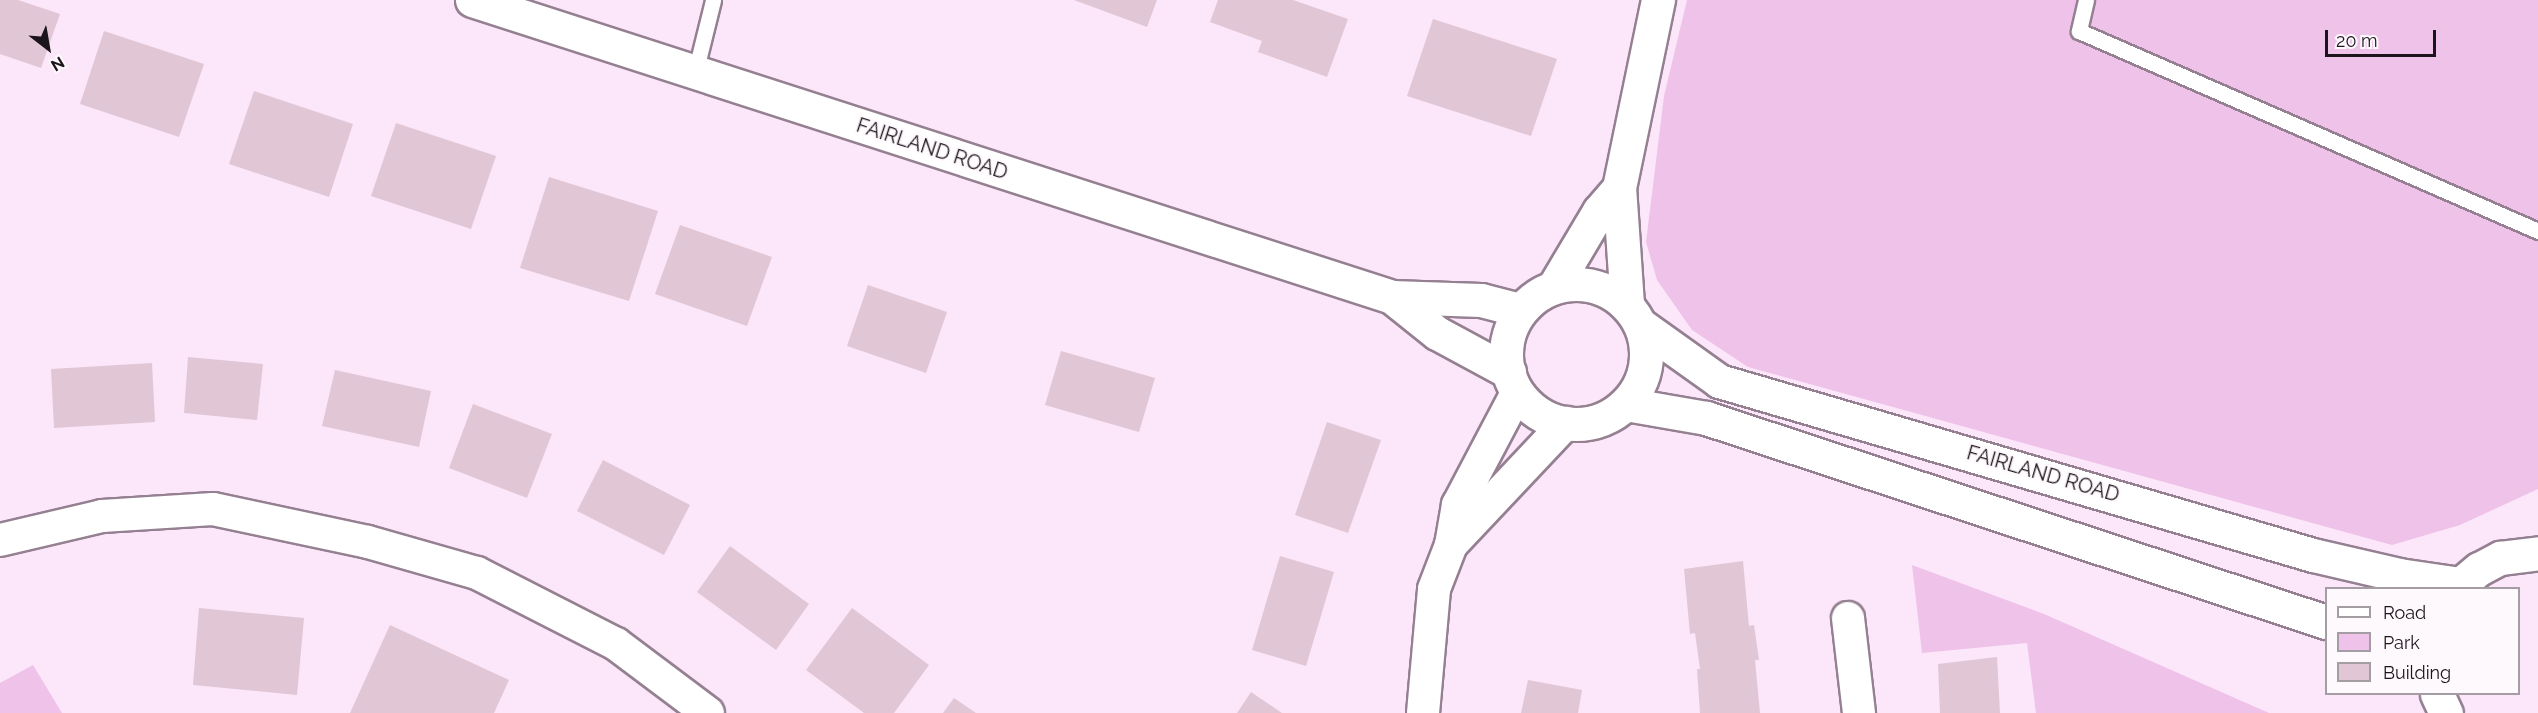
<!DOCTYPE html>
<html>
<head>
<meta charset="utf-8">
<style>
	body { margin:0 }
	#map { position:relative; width:2538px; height:713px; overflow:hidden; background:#fce6f9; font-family:Raleway,sans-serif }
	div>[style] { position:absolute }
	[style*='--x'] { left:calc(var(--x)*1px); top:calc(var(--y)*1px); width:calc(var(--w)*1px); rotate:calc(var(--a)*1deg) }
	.green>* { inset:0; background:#efc2e9 }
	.building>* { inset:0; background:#e1c7d5 }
	.roads { filter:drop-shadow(2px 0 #948091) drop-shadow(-2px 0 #948091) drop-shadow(0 2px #948091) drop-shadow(0 -2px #948091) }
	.service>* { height:15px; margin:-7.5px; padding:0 7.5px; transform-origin:7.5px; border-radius:7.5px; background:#fff }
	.minor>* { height:32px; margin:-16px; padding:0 16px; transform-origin:16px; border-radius:16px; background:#fff }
	.tertiary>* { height:33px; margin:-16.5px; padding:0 16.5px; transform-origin:16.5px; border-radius:16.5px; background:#fff }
	.secondary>* { height:33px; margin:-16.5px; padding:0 16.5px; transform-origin:16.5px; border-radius:16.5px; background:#fff }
	.secondary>.ring { margin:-16.5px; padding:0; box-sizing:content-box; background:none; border:33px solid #fff; border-radius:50% }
	span { translate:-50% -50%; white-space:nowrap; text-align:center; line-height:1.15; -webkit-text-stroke:4.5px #fef9fd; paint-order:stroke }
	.street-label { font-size:20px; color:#1c141b }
	.legend { position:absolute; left:2325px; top:587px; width:195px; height:108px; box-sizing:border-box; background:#fef9fd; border:2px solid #a49da3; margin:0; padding:8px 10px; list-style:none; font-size:18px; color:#1c141b }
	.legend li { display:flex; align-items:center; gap:12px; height:30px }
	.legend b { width:30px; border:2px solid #a49da3 }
	.north { position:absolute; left:18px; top:18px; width:60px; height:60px; -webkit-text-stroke:4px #fef9fd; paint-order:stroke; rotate:149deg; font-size:16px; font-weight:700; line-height:24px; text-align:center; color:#1c141b }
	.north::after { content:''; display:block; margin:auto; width:21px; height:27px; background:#1c141b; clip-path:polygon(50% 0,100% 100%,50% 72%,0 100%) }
	.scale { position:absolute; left:2325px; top:30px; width:111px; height:27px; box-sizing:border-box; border:3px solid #1c141b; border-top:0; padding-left:8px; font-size:18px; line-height:21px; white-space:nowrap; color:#1c141b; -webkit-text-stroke:4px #fef9fd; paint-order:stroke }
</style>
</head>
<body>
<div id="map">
	<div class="green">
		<i style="clip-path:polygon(1687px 0,2538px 0,2538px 489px,2460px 525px,2392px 545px,1748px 367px,1692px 330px,1657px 280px,1646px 242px,1664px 96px)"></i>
		<i style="clip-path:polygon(1912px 565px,2044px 614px,2269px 713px,2036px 713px,2027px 643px,1922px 653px)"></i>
		<i style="clip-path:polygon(33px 665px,62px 713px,0 713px,0 683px)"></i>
	</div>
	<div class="building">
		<i style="clip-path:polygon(0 0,18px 0,60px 14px,41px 68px,0 54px)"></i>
		<i style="clip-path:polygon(1074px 0,1157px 0,1147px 27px)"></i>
		<i style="clip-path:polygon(1218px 0,1293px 0,1348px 19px,1327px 77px,1258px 52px,1262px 41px,1210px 22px)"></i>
		<i style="clip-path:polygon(1433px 19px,1557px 59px,1531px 136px,1407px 96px)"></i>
		<i style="clip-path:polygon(104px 31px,204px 64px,179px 137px,80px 104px)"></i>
		<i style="clip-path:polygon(254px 91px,353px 124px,329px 197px,229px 164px)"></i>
		<i style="clip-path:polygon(396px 123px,496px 156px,471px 229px,371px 196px)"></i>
		<i style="clip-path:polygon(549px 177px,658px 211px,629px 301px,520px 268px)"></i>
		<i style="clip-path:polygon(680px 225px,772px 257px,747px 326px,655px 294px)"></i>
		<i style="clip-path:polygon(868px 285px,947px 312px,926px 373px,847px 346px)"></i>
		<i style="clip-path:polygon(1061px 351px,1155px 378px,1139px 432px,1045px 405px)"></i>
		<i style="clip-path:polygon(188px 357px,263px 364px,257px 420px,184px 413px)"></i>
		<i style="clip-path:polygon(152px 363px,155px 422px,54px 428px,51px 369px)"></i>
		<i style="clip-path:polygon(335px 370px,431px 391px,419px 447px,322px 426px)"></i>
		<i style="clip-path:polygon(473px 404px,552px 434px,527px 498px,449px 468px)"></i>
		<i style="clip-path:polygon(1327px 422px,1381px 440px,1348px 533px,1295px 515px)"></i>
		<i style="clip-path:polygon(603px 460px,690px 505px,664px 555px,577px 511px)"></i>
		<i style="clip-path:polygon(730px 546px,809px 604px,776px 650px,697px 592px)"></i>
		<i style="clip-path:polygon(1280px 556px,1334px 572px,1306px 666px,1252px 650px)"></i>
		<i style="clip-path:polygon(1743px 561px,1749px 626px,1754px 625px,1759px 660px,1755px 660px,1760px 713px,1700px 713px,1697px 669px,1700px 669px,1695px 633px,1690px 634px,1684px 569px)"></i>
		<i style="clip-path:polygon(199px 608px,304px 618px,297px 695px,193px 685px)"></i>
		<i style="clip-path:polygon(852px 608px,929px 665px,894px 713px,864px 713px,806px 670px)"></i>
		<i style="clip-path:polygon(390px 625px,509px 680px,494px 713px,350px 713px)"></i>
		<i style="clip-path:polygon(1997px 657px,2000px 713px,1940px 713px,1938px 664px)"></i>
		<i style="clip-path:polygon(1528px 680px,1582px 690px,1578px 713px,1521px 713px)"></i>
		<i style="clip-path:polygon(1251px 692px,1282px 713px,1237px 713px)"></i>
		<i style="clip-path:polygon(954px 698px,976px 713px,943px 713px)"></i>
	</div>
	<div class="roads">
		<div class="service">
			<i style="--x:2086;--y:0;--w:32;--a:103"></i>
			<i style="--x:2079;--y:31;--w:501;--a:23.54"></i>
			<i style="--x:695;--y:73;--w:75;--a:-76.1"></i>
		</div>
		<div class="minor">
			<i style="--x:0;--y:540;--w:105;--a:-13.2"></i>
			<i style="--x:102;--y:516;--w:111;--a:-3.6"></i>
			<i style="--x:213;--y:509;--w:158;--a:12"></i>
			<i style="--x:368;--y:542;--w:113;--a:15.9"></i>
			<i style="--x:477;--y:573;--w:156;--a:27.1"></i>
			<i style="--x:616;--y:644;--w:115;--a:36.9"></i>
			<i style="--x:1451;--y:545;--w:168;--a:-46.7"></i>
			<i style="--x:1848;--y:618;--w:96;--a:83.4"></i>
			<i style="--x:1423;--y:713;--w:124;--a:-84.9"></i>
			<i style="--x:1434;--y:589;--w:47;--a:-68.9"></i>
			<i style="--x:1451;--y:545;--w:41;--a:-80.1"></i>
			<i style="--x:1458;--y:505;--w:127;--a:-62.2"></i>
		</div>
		<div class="tertiary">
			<i style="--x:1555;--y:285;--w:86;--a:-59.3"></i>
			<i style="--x:1599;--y:211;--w:30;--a:-49"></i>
			<i style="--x:1627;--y:304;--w:116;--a:-93.9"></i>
			<i style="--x:1619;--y:188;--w:192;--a:-78.3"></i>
		</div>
		<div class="secondary">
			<i style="--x:472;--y:0;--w:967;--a:17.89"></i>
			<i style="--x:1392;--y:297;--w:89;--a:1.9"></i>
			<i style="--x:1481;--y:300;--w:40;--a:14.4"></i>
			<i class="ring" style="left:1506px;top:284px;width:107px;height:107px"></i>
			<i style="--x:1392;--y:297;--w:58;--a:38.7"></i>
			<i style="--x:1437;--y:333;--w:82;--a:28.4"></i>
			<i style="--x:1642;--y:326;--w:95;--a:35.5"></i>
			<i style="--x:1719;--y:381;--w:619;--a:16.33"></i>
			<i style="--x:2313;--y:555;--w:88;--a:13.1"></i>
			<i style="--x:2399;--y:575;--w:62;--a:8.4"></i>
			<i style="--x:1626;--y:404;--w:81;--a:9.9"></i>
			<i style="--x:1706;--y:418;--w:653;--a:18.21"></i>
			<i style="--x:2456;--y:588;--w:30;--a:-40"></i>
			<i style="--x:2479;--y:569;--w:24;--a:-28"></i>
			<i style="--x:2500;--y:558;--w:38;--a:-7"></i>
			<i style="--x:2437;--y:694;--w:21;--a:65"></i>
		</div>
	</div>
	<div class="street-label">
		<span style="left:932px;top:149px;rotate:18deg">FAIRLAND ROAD</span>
		<span style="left:2043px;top:474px;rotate:16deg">FAIRLAND ROAD</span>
	</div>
	<ul class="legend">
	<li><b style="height:8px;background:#fff"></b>Road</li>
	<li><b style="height:16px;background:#efc2e9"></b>Park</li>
	<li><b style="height:16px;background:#e1c7d5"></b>Building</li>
	</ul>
	<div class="north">N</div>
	<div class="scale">20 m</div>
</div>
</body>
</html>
